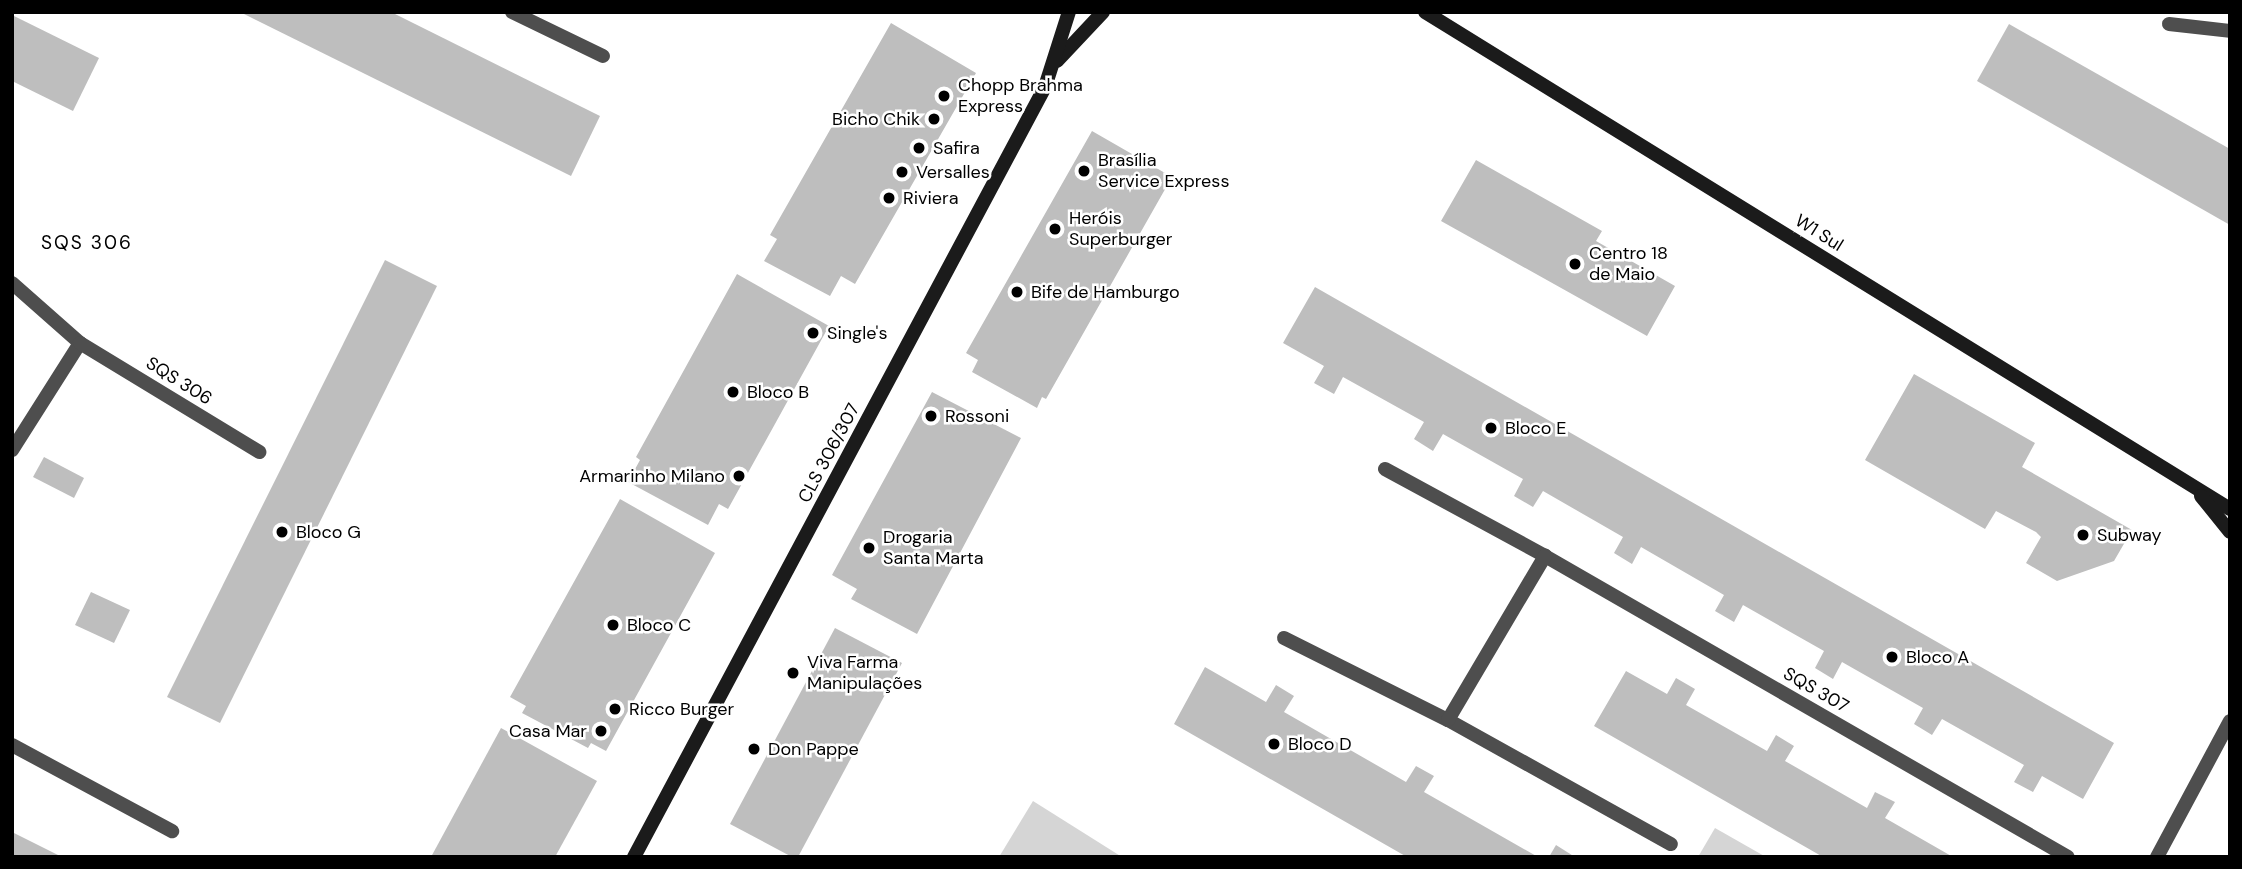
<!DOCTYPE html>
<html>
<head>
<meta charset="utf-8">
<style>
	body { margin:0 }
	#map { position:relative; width:2242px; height:869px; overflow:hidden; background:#fff; font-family:"DM Sans",sans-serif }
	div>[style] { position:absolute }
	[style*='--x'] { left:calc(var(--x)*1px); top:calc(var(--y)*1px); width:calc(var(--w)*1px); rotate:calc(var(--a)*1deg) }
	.green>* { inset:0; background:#d5d5d5 }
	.building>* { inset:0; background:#bebebe }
	.street>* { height:14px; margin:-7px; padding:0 7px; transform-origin:7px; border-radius:7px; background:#4e4e4e }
	.secondary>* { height:14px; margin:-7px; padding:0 7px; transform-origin:7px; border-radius:7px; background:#1b1b1b }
	.dots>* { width:19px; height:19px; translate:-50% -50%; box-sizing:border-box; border:4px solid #fff; border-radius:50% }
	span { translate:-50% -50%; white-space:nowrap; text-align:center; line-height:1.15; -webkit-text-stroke:5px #fff; paint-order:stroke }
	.poi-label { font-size:18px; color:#000 }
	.left { translate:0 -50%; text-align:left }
	.right { translate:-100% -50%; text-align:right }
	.street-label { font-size:18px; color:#000 }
	.neighbourhood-label { font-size:19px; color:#000; letter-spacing:2px }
	.frame { position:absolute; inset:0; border:14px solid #000; pointer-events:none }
</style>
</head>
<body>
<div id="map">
	<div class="green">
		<i style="clip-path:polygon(1033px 801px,1122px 857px,999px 857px)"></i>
		<i style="clip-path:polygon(1715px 828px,1766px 857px,1698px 857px)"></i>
	</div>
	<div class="building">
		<i style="clip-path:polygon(240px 12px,391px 12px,600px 116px,571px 176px)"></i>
		<i style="clip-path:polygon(12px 15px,99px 58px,73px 111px,12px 81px)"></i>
		<i style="clip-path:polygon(891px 23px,976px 73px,855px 284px,841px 276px,830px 296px,764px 261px,777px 239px,770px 235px)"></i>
		<i style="clip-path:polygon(2009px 24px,2230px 149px,2230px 225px,1977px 81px)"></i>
		<i style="clip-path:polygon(1092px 131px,1172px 177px,1046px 399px,1042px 397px,1037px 408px,972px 372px,978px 360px,966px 353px)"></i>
		<i style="clip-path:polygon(1476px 160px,1602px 231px,1596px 241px,1675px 286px,1647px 336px,1441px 221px)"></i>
		<i style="clip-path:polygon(385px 260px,437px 286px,220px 723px,167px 697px)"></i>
		<i style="clip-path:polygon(737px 274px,829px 326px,728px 509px,719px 504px,708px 525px,628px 482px,640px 460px,636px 457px)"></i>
		<i style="clip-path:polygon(1315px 287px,2114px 743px,2083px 799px,2042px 776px,2033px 792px,2014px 782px,2024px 765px,1942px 719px,1932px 735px,1914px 724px,1923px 708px,1842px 662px,1833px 679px,1815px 668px,1824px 651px,1743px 605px,1734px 622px,1715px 611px,1724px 595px,1641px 547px,1632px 564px,1614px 553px,1623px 537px,1543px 491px,1533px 507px,1514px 496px,1523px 479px,1443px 434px,1433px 451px,1414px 439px,1424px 422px,1343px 377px,1334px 394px,1314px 383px,1324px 366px,1283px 343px)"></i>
		<i style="clip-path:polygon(1914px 374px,2035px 443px,2022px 467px,2132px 530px,2114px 561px,2057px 581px,2026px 563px,2041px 537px,2036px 532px,1996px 511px,1985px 529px,1865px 460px)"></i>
		<i style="clip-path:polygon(932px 392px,1021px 438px,917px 634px,851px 599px,857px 589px,832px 575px)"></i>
		<i style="clip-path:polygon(44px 457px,84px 478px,74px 498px,33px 477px)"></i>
		<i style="clip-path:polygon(620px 499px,715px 553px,606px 751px,591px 743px,588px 748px,522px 713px,526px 706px,510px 697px)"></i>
		<i style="clip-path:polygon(91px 592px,130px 610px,114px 643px,75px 625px)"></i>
		<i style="clip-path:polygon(835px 628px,902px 663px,798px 857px,792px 857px,730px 824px)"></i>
		<i style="clip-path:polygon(1205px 667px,1266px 702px,1276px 685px,1294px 696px,1284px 712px,1406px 782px,1416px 766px,1434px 776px,1424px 792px,1538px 857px,1407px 857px,1174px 724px)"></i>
		<i style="clip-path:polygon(1626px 671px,1667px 694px,1676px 678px,1695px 689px,1686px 705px,1767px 751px,1776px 735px,1794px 746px,1785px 761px,1867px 808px,1875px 792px,1895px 802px,1885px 818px,1953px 857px,1823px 857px,1594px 726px)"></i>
		<i style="clip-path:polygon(501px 728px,597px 781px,555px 857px,431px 857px)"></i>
		<i style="clip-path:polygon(12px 832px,62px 857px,12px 857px)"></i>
		<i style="clip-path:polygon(1556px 845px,1575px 857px,1549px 857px)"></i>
	</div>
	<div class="street">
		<i style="--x:512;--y:12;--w:101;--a:25.8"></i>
		<i style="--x:2169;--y:24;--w:61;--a:6.5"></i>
		<i style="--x:12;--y:283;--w:91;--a:41.4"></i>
		<i style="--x:80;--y:343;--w:127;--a:122.4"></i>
		<i style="--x:80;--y:343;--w:210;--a:31.3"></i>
		<i style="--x:1385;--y:469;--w:182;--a:28.5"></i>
		<i style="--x:1545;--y:556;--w:603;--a:29.92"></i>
		<i style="--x:1284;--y:638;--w:183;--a:26.6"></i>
		<i style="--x:1448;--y:720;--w:255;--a:29.1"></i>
		<i style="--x:1448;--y:720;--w:191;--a:-59.4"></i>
		<i style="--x:12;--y:745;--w:182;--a:28.3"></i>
		<i style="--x:2157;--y:857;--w:154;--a:-61.8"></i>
	</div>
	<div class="secondary">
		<i style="--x:1425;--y:12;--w:946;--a:31.69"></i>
		<i style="--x:1057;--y:61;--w:67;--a:-46.8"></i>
		<i style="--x:2201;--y:496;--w:46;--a:51.1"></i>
		<i style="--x:634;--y:857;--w:873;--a:-61.91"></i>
		<i style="--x:1045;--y:87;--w:79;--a:-72.3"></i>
	</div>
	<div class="dots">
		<i style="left:944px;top:96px;background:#000"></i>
		<i style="left:934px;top:119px;background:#000"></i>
		<i style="left:919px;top:148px;background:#000"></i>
		<i style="left:1084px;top:171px;background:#000"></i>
		<i style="left:902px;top:172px;background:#000"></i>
		<i style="left:889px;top:198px;background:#000"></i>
		<i style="left:1055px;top:229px;background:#000"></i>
		<i style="left:1575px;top:264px;background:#000"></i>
		<i style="left:1017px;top:292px;background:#000"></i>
		<i style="left:813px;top:333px;background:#000"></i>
		<i style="left:733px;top:392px;background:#000"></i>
		<i style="left:931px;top:416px;background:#000"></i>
		<i style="left:1491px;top:428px;background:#000"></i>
		<i style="left:739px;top:476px;background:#000"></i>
		<i style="left:282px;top:532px;background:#000"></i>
		<i style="left:2083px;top:535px;background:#000"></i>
		<i style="left:869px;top:548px;background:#000"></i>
		<i style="left:613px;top:625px;background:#000"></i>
		<i style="left:1892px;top:657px;background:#000"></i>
		<i style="left:793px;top:673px;background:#000"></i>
		<i style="left:615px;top:709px;background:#000"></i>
		<i style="left:601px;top:731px;background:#000"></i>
		<i style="left:1274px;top:744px;background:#000"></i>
		<i style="left:754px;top:749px;background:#000"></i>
	</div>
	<div class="poi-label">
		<span class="left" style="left:958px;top:96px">Chopp Brahma<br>Express</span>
		<span class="right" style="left:920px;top:119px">Bicho Chik</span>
		<span class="left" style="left:933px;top:148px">Safira</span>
		<span class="left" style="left:1098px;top:171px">Brasília<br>Service Express</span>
		<span class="left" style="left:916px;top:172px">Versalles</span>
		<span class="left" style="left:903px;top:198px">Riviera</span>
		<span class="left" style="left:1069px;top:229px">Heróis<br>Superburger</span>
		<span class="left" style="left:1589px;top:264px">Centro 18<br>de Maio</span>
		<span class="left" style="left:1031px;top:292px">Bife de Hamburgo</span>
		<span class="left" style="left:827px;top:333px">Single's</span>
		<span class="left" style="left:747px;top:392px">Bloco B</span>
		<span class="left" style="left:945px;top:416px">Rossoni</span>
		<span class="left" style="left:1505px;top:428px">Bloco E</span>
		<span class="right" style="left:725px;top:476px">Armarinho Milano</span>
		<span class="left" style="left:296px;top:532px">Bloco G</span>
		<span class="left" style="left:2097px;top:535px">Subway</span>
		<span class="left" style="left:883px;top:548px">Drogaria<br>Santa Marta</span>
		<span class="left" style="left:627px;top:625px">Bloco C</span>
		<span class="left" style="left:1906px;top:657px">Bloco A</span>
		<span class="left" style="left:807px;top:673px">Viva Farma<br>Manipulações</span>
		<span class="left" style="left:629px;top:709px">Ricco Burger</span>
		<span class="right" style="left:587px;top:731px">Casa Mar</span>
		<span class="left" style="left:1288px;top:744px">Bloco D</span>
		<span class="left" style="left:768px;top:749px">Don Pappe</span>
	</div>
	<div class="street-label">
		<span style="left:1819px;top:233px;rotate:32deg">W1 Sul</span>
		<span style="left:179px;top:381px;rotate:32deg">SQS 306</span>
		<span style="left:829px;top:453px;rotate:-62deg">CLS 306/307</span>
		<span style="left:1816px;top:690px;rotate:30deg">SQS 307</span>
	</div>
	<div class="neighbourhood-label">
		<span style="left:87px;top:243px">SQS 306</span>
	</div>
	<div class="frame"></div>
</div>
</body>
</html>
